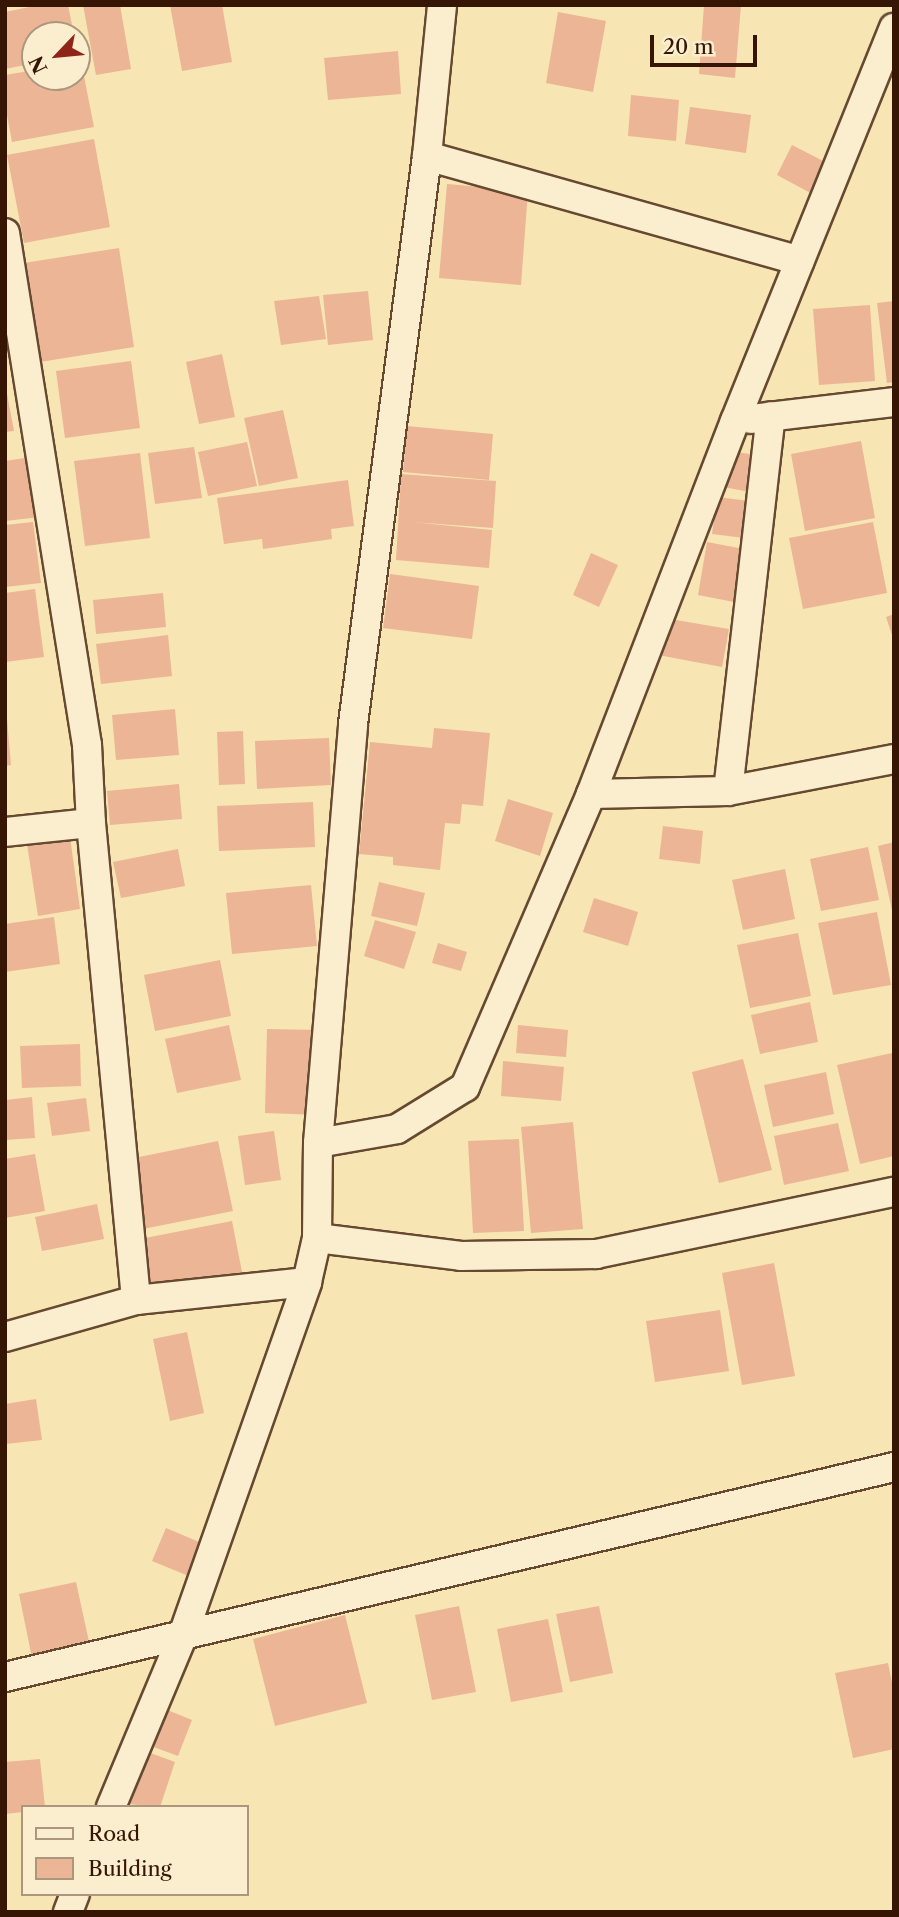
<!DOCTYPE html>
<html>
<head>
<meta charset="utf-8">
<style>
	body { margin:0 }
	#map { position:relative; width:899px; height:1917px; overflow:hidden; background:#f7e5b4; font-family:"Libre Caslon Text",serif }
	div>[style] { position:absolute }
	[style*='--x'] { left:calc(var(--x)*1px); top:calc(var(--y)*1px); width:calc(var(--w)*1px); rotate:calc(var(--a)*1deg) }
	.building>* { inset:0; background:#ecb595 }
	.roads { filter:drop-shadow(2px 0 #664930) drop-shadow(-2px 0 #664930) drop-shadow(0 2px #664930) drop-shadow(0 -2px #664930) }
	.minor>* { height:28px; margin:-14px; padding:0 14px; transform-origin:14px; border-radius:14px; background:#faeece }
	span { translate:-50% -50%; white-space:nowrap; text-align:center; line-height:1.15; -webkit-text-stroke:5px #faeece; paint-order:stroke }
	.frame { position:absolute; inset:0; border:7px solid #361504; pointer-events:none }
	.legend { position:absolute; left:21px; top:1805px; width:228px; height:91px; box-sizing:border-box; background:#faeece; border:2px solid #ac977d; margin:0; padding:9px 12px; list-style:none; font-size:21px; color:#361504 }
	.legend li { display:flex; align-items:center; gap:14px; height:35px }
	.legend b { width:35px; border:2px solid #ac977d }
	.north { position:absolute; left:21px; top:21px; width:70px; height:70px; box-sizing:border-box; background:#faeece; border:2px solid #ac977d; border-radius:50%; rotate:244deg; font-size:19px; font-weight:700; line-height:28px; text-align:center; color:#361504 }
	.north::after { content:''; display:block; margin:auto; width:24px; height:32px; background:#8f2418; clip-path:polygon(50% 0,100% 100%,50% 72%,0 100%) }
	.scale { position:absolute; left:650px; top:35px; width:107px; height:32px; box-sizing:border-box; border:4px solid #361504; border-top:0; padding-left:9px; font-size:21px; line-height:24px; white-space:nowrap; color:#361504; -webkit-text-stroke:5px #faeece; paint-order:stroke }
</style>
</head>
<body>
<div id="map">
	<div class="building">
		<i style="clip-path:polygon(39px 5px,68px 5px,74px 35px,35px 35px,35px 63px,5px 69px,5px 12px)"></i>
		<i style="clip-path:polygon(83px 5px,120px 5px,131px 69px,96px 75px)"></i>
		<i style="clip-path:polygon(170px 5px,222px 5px,232px 62px,182px 71px)"></i>
		<i style="clip-path:polygon(704px 5px,741px 5px,735px 78px,699px 74px)"></i>
		<i style="clip-path:polygon(558px 12px,606px 21px,593px 92px,546px 83px)"></i>
		<i style="clip-path:polygon(398px 51px,401px 94px,328px 100px,324px 58px)"></i>
		<i style="clip-path:polygon(81px 61px,94px 127px,12px 142px,5px 104px,5px 75px,35px 70px,35px 77px,77px 77px,77px 62px)"></i>
		<i style="clip-path:polygon(631px 95px,679px 100px,676px 141px,628px 136px)"></i>
		<i style="clip-path:polygon(690px 107px,751px 115px,746px 153px,685px 144px)"></i>
		<i style="clip-path:polygon(94px 139px,110px 227px,24px 243px,7px 155px)"></i>
		<i style="clip-path:polygon(792px 145px,831px 165px,816px 196px,777px 175px)"></i>
		<i style="clip-path:polygon(447px 184px,528px 191px,521px 285px,439px 278px)"></i>
		<i style="clip-path:polygon(119px 248px,134px 347px,40px 362px,24px 263px)"></i>
		<i style="clip-path:polygon(368px 291px,373px 340px,328px 345px,323px 295px)"></i>
		<i style="clip-path:polygon(319px 296px,326px 339px,281px 345px,274px 301px)"></i>
		<i style="clip-path:polygon(894px 301px,894px 382px,887px 383px,877px 303px)"></i>
		<i style="clip-path:polygon(870px 305px,875px 381px,819px 385px,813px 309px)"></i>
		<i style="clip-path:polygon(222px 354px,235px 417px,199px 424px,186px 362px)"></i>
		<i style="clip-path:polygon(131px 361px,140px 428px,65px 438px,56px 371px)"></i>
		<i style="clip-path:polygon(5px 383px,14px 431px,5px 432px)"></i>
		<i style="clip-path:polygon(283px 410px,298px 478px,259px 486px,244px 418px)"></i>
		<i style="clip-path:polygon(407px 426px,493px 434px,489px 480px,403px 472px)"></i>
		<i style="clip-path:polygon(861px 441px,875px 518px,805px 531px,791px 454px)"></i>
		<i style="clip-path:polygon(247px 442px,257px 486px,208px 496px,198px 452px)"></i>
		<i style="clip-path:polygon(194px 447px,202px 498px,155px 504px,148px 453px)"></i>
		<i style="clip-path:polygon(729px 451px,756px 455px,750px 492px,723px 487px)"></i>
		<i style="clip-path:polygon(140px 453px,150px 538px,85px 546px,74px 461px)"></i>
		<i style="clip-path:polygon(32px 457px,40px 517px,5px 521px,5px 461px)"></i>
		<i style="clip-path:polygon(401px 474px,496px 481px,493px 528px,412px 522px,492px 530px,489px 568px,396px 560px)"></i>
		<i style="clip-path:polygon(348px 480px,354px 526px,331px 529px,332px 539px,263px 549px,262px 539px,224px 544px,217px 498px)"></i>
		<i style="clip-path:polygon(717px 497px,749px 501px,744px 538px,712px 534px)"></i>
		<i style="clip-path:polygon(33px 522px,41px 583px,5px 587px,5px 525px)"></i>
		<i style="clip-path:polygon(873px 522px,887px 593px,803px 609px,789px 538px)"></i>
		<i style="clip-path:polygon(707px 542px,744px 549px,734px 602px,698px 595px)"></i>
		<i style="clip-path:polygon(591px 553px,618px 565px,599px 607px,573px 595px)"></i>
		<i style="clip-path:polygon(390px 574px,479px 586px,472px 639px,383px 628px)"></i>
		<i style="clip-path:polygon(35px 589px,44px 657px,5px 662px,5px 593px)"></i>
		<i style="clip-path:polygon(163px 593px,166px 627px,96px 634px,93px 600px)"></i>
		<i style="clip-path:polygon(894px 614px,894px 638px,893px 638px,886px 617px)"></i>
		<i style="clip-path:polygon(664px 618px,729px 629px,722px 667px,658px 655px)"></i>
		<i style="clip-path:polygon(168px 635px,172px 676px,101px 684px,96px 644px)"></i>
		<i style="clip-path:polygon(175px 709px,179px 755px,116px 760px,112px 715px)"></i>
		<i style="clip-path:polygon(7px 719px,11px 765px,5px 766px,5px 720px)"></i>
		<i style="clip-path:polygon(434px 728px,490px 733px,483px 806px,462px 804px,460px 824px,445px 823px,440px 870px,393px 865px,393px 857px,359px 854px,370px 742px,432px 748px)"></i>
		<i style="clip-path:polygon(243px 731px,245px 784px,219px 785px,217px 732px)"></i>
		<i style="clip-path:polygon(329px 738px,331px 785px,257px 789px,255px 741px)"></i>
		<i style="clip-path:polygon(179px 784px,182px 819px,110px 825px,107px 791px)"></i>
		<i style="clip-path:polygon(508px 799px,553px 813px,540px 856px,495px 841px)"></i>
		<i style="clip-path:polygon(313px 802px,315px 847px,219px 851px,217px 806px)"></i>
		<i style="clip-path:polygon(663px 826px,703px 831px,700px 864px,659px 859px)"></i>
		<i style="clip-path:polygon(70px 837px,80px 909px,38px 916px,27px 844px)"></i>
		<i style="clip-path:polygon(894px 842px,894px 915px,893px 915px,878px 846px)"></i>
		<i style="clip-path:polygon(868px 847px,879px 900px,821px 911px,810px 859px)"></i>
		<i style="clip-path:polygon(178px 849px,185px 886px,121px 898px,113px 862px)"></i>
		<i style="clip-path:polygon(785px 869px,795px 919px,743px 930px,732px 880px)"></i>
		<i style="clip-path:polygon(379px 882px,425px 893px,417px 926px,371px 916px)"></i>
		<i style="clip-path:polygon(311px 885px,317px 946px,232px 954px,226px 893px)"></i>
		<i style="clip-path:polygon(594px 898px,638px 912px,628px 946px,583px 932px)"></i>
		<i style="clip-path:polygon(877px 912px,891px 985px,833px 995px,818px 923px)"></i>
		<i style="clip-path:polygon(54px 917px,60px 964px,5px 972px,5px 924px)"></i>
		<i style="clip-path:polygon(375px 920px,416px 932px,404px 969px,364px 956px)"></i>
		<i style="clip-path:polygon(798px 933px,811px 996px,750px 1008px,737px 945px)"></i>
		<i style="clip-path:polygon(438px 943px,467px 952px,461px 971px,432px 963px)"></i>
		<i style="clip-path:polygon(220px 960px,231px 1016px,155px 1031px,144px 975px)"></i>
		<i style="clip-path:polygon(810px 1002px,818px 1042px,760px 1054px,751px 1015px)"></i>
		<i style="clip-path:polygon(229px 1025px,241px 1080px,177px 1093px,165px 1039px)"></i>
		<i style="clip-path:polygon(518px 1025px,568px 1030px,566px 1057px,516px 1053px)"></i>
		<i style="clip-path:polygon(267px 1029px,322px 1030px,320px 1115px,265px 1113px)"></i>
		<i style="clip-path:polygon(80px 1044px,81px 1086px,22px 1088px,20px 1046px)"></i>
		<i style="clip-path:polygon(892px 1053px,894px 1156px,860px 1164px,837px 1065px)"></i>
		<i style="clip-path:polygon(743px 1059px,772px 1170px,719px 1183px,692px 1072px)"></i>
		<i style="clip-path:polygon(503px 1061px,564px 1067px,561px 1101px,501px 1096px)"></i>
		<i style="clip-path:polygon(826px 1072px,834px 1114px,773px 1127px,764px 1085px)"></i>
		<i style="clip-path:polygon(32px 1097px,35px 1138px,5px 1140px,5px 1100px)"></i>
		<i style="clip-path:polygon(86px 1098px,90px 1131px,52px 1136px,47px 1103px)"></i>
		<i style="clip-path:polygon(573px 1122px,583px 1229px,531px 1233px,521px 1127px)"></i>
		<i style="clip-path:polygon(838px 1123px,849px 1171px,784px 1185px,774px 1136px)"></i>
		<i style="clip-path:polygon(274px 1131px,281px 1180px,245px 1185px,238px 1136px)"></i>
		<i style="clip-path:polygon(519px 1139px,524px 1231px,473px 1233px,468px 1141px)"></i>
		<i style="clip-path:polygon(218px 1141px,233px 1211px,143px 1229px,129px 1159px)"></i>
		<i style="clip-path:polygon(35px 1154px,45px 1211px,5px 1218px,5px 1159px)"></i>
		<i style="clip-path:polygon(97px 1204px,104px 1239px,42px 1251px,35px 1217px)"></i>
		<i style="clip-path:polygon(232px 1221px,242px 1272px,150px 1290px,140px 1239px)"></i>
		<i style="clip-path:polygon(774px 1263px,795px 1376px,742px 1385px,722px 1273px)"></i>
		<i style="clip-path:polygon(720px 1310px,729px 1371px,655px 1382px,646px 1321px)"></i>
		<i style="clip-path:polygon(187px 1332px,204px 1413px,170px 1421px,153px 1339px)"></i>
		<i style="clip-path:polygon(36px 1399px,42px 1440px,5px 1444px,5px 1404px)"></i>
		<i style="clip-path:polygon(166px 1528px,204px 1544px,191px 1577px,152px 1561px)"></i>
		<i style="clip-path:polygon(76px 1582px,91px 1651px,33px 1663px,19px 1594px)"></i>
		<i style="clip-path:polygon(459px 1606px,476px 1692px,432px 1700px,415px 1615px)"></i>
		<i style="clip-path:polygon(599px 1606px,613px 1673px,570px 1682px,556px 1614px)"></i>
		<i style="clip-path:polygon(345px 1615px,367px 1703px,275px 1726px,253px 1639px)"></i>
		<i style="clip-path:polygon(548px 1619px,563px 1692px,511px 1702px,497px 1629px)"></i>
		<i style="clip-path:polygon(888px 1663px,894px 1692px,894px 1749px,853px 1758px,835px 1673px)"></i>
		<i style="clip-path:polygon(165px 1709px,192px 1720px,178px 1756px,151px 1746px)"></i>
		<i style="clip-path:polygon(145px 1751px,175px 1762px,160px 1807px,128px 1804px)"></i>
		<i style="clip-path:polygon(40px 1759px,45px 1807px,23px 1807px,23px 1812px,5px 1814px,5px 1762px)"></i>
	</div>
	<div class="roads">
		<div class="minor">
			<i style="--x:427;--y:156;--w:387;--a:15.7"></i>
			<i style="--x:5;--y:233;--w:519;--a:80.9"></i>
			<i style="--x:87;--y:745;--w:78;--a:87.1"></i>
			<i style="--x:91;--y:823;--w:479;--a:84.6"></i>
			<i style="--x:751;--y:419;--w:144;--a:-6.8"></i>
			<i style="--x:728;--y:791;--w:377;--a:-83.5"></i>
			<i style="--x:591;--y:794;--w:137;--a:-1.3"></i>
			<i style="--x:728;--y:791;--w:169;--a:-10.9"></i>
			<i style="--x:5;--y:832;--w:86;--a:-6"></i>
			<i style="--x:318;--y:1143;--w:80;--a:-10"></i>
			<i style="--x:397;--y:1129;--w:80;--a:-31.7"></i>
			<i style="--x:465;--y:1087;--w:319;--a:-66.7"></i>
			<i style="--x:591;--y:794;--w:400;--a:-68.9"></i>
			<i style="--x:735;--y:421;--w:424;--a:-68"></i>
			<i style="--x:317;--y:1238;--w:145;--a:7.1"></i>
			<i style="--x:461;--y:1256;--w:135;--a:-0.8"></i>
			<i style="--x:596;--y:1254;--w:304;--a:-11.8"></i>
			<i style="--x:5;--y:1337;--w:136;--a:-15.8"></i>
			<i style="--x:136;--y:1300;--w:172;--a:-6"></i>
			<i style="--x:5;--y:1677;--w:913;--a:-13.29"></i>
			<i style="--x:111;--y:1807;--w:186;--a:-67.3"></i>
			<i style="--x:183;--y:1635;--w:374;--a:-70.6"></i>
			<i style="--x:307;--y:1282;--w:45;--a:-77.2"></i>
			<i style="--x:317;--y:1238;--w:95;--a:-89.4"></i>
			<i style="--x:318;--y:1143;--w:420;--a:-85.2"></i>
			<i style="--x:353;--y:724;--w:573;--a:-82.58"></i>
			<i style="--x:427;--y:156;--w:152;--a:-84.3"></i>
			<i style="--x:68;--y:1912;--w:19;--a:-69"></i>
		</div>
	</div>
	<div class="frame"></div>
	<ul class="legend">
	<li><b style="height:9px;background:#faeece"></b>Road</li>
	<li><b style="height:19px;background:#ecb595"></b>Building</li>
	</ul>
	<div class="north">N</div>
	<div class="scale">20 m</div>
</div>
</body>
</html>
